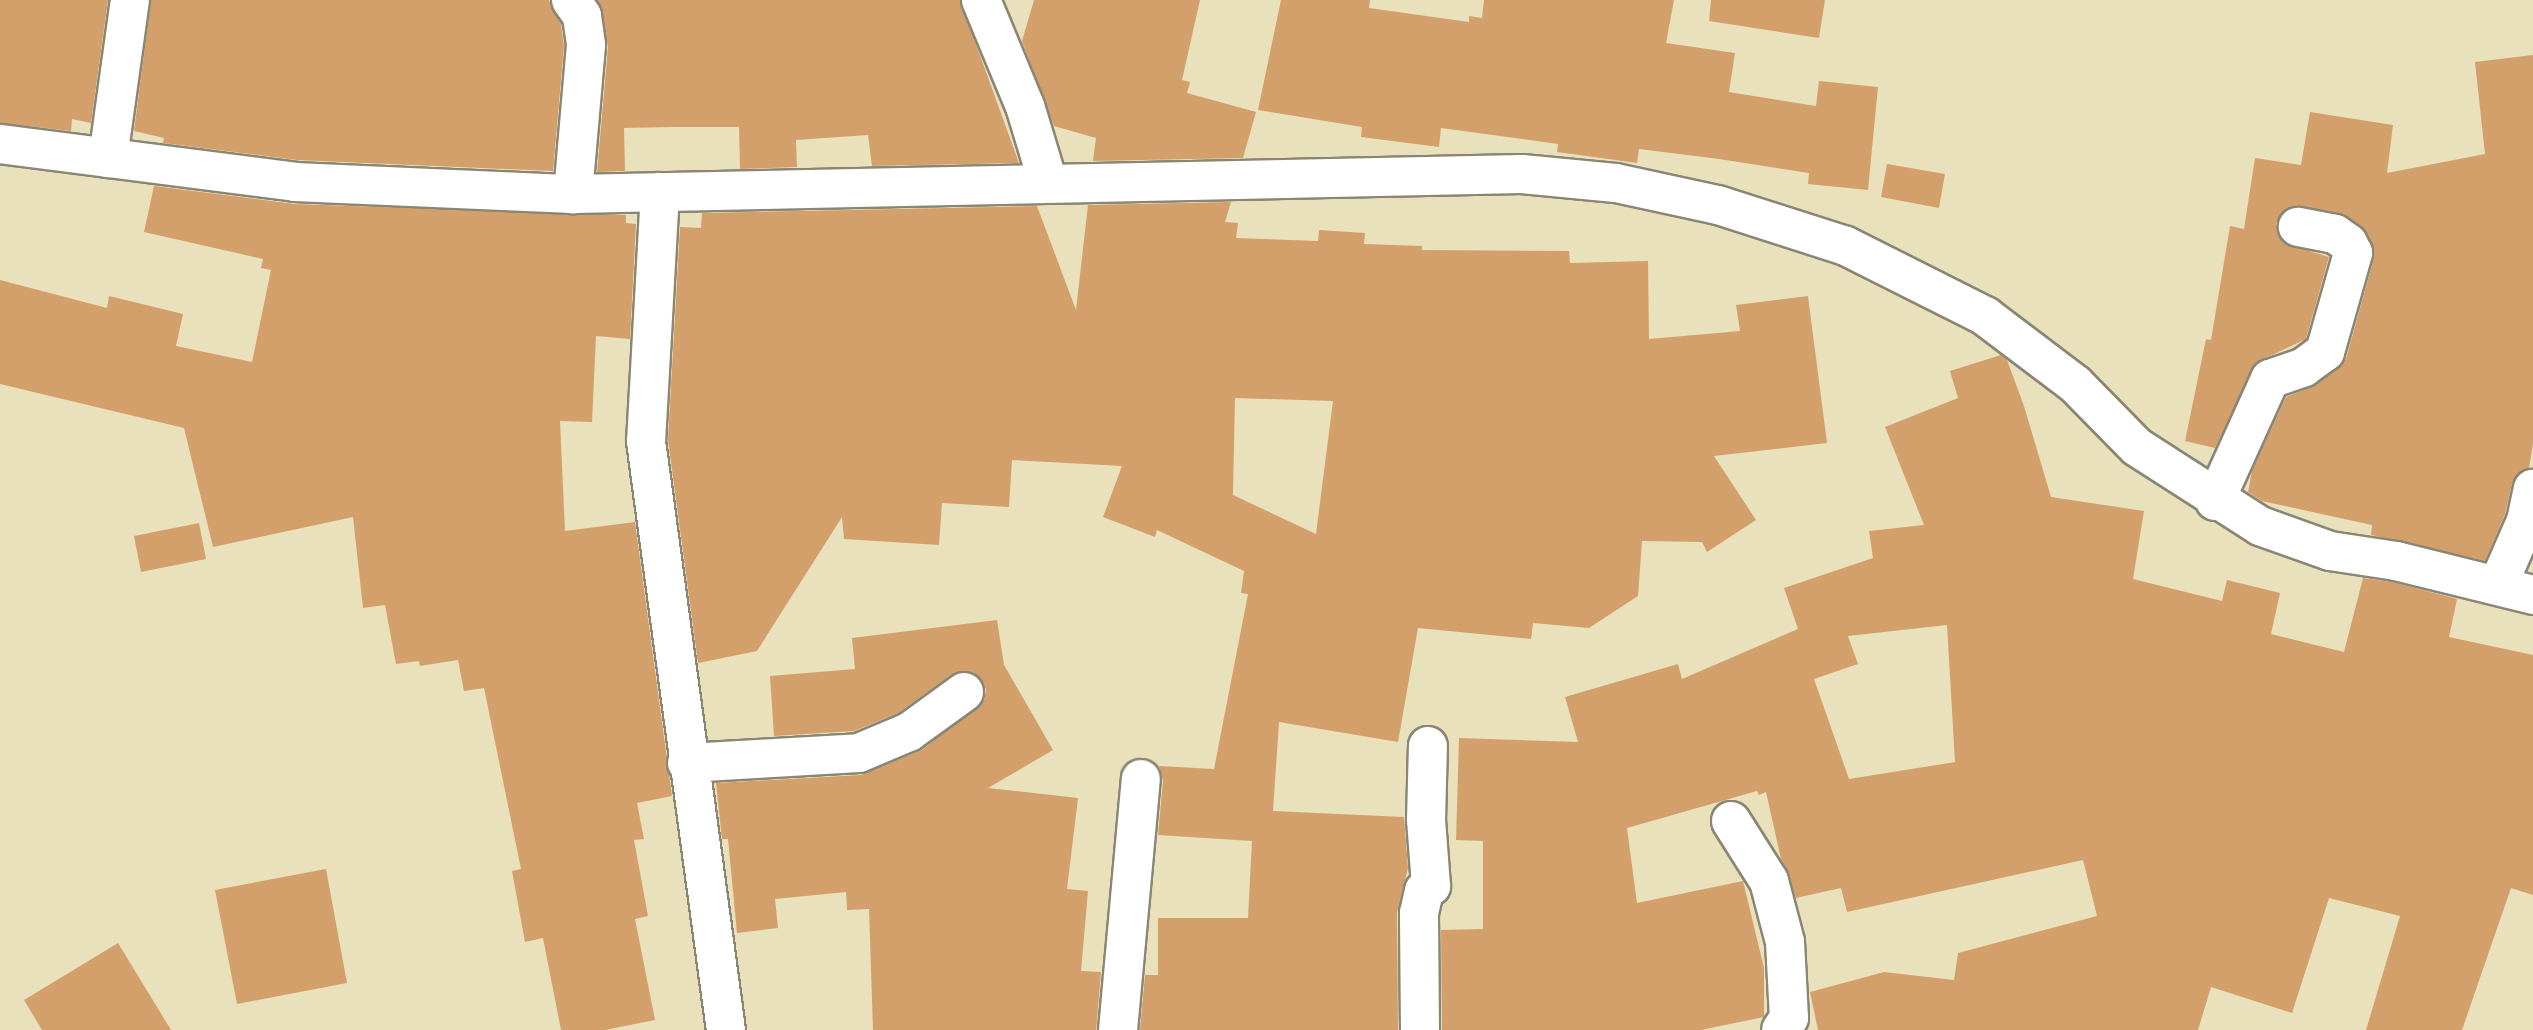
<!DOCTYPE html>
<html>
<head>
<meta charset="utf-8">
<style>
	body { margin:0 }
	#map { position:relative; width:2533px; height:1030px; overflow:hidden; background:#e9e0bc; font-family:Delius,sans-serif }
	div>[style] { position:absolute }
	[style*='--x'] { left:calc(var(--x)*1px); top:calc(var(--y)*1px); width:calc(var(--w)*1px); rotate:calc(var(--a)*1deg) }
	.building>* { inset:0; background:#d3a06b }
	.roads { filter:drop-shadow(2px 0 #8a8674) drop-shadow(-2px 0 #8a8674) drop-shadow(0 2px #8a8674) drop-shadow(0 -2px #8a8674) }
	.minor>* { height:38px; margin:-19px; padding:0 19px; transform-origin:19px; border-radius:19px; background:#fff }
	span { translate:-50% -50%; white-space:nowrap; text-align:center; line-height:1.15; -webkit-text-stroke:6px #fbf7ec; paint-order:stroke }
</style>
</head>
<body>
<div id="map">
	<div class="building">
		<i style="clip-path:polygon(0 0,108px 0,91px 123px,72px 119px,71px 131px,0 123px)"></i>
		<i style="clip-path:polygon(151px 0,549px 0,561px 24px,564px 46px,553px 171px,297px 160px,163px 143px,164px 138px,134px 131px)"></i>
		<i style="clip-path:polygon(598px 0,960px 0,1019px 163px,872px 166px,868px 135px,796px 140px,797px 167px,740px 169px,739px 127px,671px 127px,624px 128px,625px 171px,597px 172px,608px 47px)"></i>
		<i style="clip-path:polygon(1034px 0,1200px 0,1182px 80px,1190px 82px,1187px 93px,1256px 112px,1243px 158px,1093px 161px,1096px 138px,1054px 126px,1022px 41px)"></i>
		<i style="clip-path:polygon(1281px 0,1370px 0,1369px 8px,1469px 22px,1469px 16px,1482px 18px,1484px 0,1674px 0,1666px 43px,1735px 53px,1729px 92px,1816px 106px,1819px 81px,1878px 87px,1868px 190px,1808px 184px,1809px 173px,1719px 159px,1639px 149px,1637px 163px,1557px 152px,1558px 144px,1441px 128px,1439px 147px,1361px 137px,1362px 127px,1258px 110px)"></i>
		<i style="clip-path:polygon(1711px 0,1825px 0,1819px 38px,1709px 21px)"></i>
		<i style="clip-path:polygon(2533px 55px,2533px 443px,2529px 468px,2512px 484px,2505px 514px,2485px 561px,2371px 535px,2372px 525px,2262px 501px,2248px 492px,2252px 471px,2286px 397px,2317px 385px,2346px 359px,2374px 258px,2367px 233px,2347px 216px,2302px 206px,2282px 212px,2276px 224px,2283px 243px,2329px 257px,2306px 339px,2255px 363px,2215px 448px,2185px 441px,2206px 339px,2211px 340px,2230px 226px,2244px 229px,2255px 158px,2301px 165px,2310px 112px,2393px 125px,2387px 173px,2485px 154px,2475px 62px)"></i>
		<i style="clip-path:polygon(1887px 164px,1945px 174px,1939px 208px,1881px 197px)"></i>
		<i style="clip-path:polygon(154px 186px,294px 204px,626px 215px,626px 223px,636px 224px,630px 339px,596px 336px,592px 422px,560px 421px,565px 531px,635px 522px,672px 796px,637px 803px,644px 839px,634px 840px,648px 916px,635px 919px,655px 1020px,605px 1030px,561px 1030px,543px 938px,525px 942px,512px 871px,521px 869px,484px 688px,464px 691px,458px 660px,420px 666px,419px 661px,396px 664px,385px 605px,363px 608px,353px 517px,213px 547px,184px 428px,0 384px,0 280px,107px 308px,109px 296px,183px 314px,176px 346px,252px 362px,271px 270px,261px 268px,263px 259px,144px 232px)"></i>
		<i style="clip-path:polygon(evenodd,1231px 202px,1225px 222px,1238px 223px,1236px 238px,1318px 241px,1319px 230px,1365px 233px,1364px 244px,1422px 246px,1422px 250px,1569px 251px,1570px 263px,1648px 261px,1649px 339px,1740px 331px,1736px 305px,1808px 296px,1827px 443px,1714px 456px,1756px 520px,1707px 552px,1702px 542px,1642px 541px,1638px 596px,1589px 628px,1533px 623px,1531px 639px,1418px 628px,1398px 742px,1279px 722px,1273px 811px,1404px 817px,1408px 868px,1397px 913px,1398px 1030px,1140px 1030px,1145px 975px,1158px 975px,1158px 918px,1248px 918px,1252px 841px,1158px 835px,1163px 781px,1159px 766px,1214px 769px,1248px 594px,1241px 593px,1244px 571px,1157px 530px,1155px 537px,1103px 517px,1122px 466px,1012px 460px,1009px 507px,942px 503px,939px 545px,844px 539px,842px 517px,757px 651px,698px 663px,668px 440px,680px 227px,701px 228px,702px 213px,1037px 206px,1076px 310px,1088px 205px,1231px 202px,1235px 398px,1333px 401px,1316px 534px,1233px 495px,1235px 398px)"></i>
		<i style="clip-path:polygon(evenodd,2001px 355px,2007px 360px,2024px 406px,2051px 497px,2144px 511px,2133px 579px,2222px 601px,2227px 580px,2280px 593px,2271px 634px,2344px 652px,2363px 578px,2392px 582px,2457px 599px,2449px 637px,2533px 655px,2533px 895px,2511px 888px,2462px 1030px,2366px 1030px,2400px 916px,2329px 898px,2292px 1013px,2211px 987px,2198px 1030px,1818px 1030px,1810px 992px,1884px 972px,1954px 980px,1958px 953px,2097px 916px,2083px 860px,1847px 912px,1841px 888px,1796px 898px,1781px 859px,1766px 792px,1759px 795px,1757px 791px,1627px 828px,1637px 903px,1743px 881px,1764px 968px,1764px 1017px,1701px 1030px,1442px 1030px,1441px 930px,1483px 929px,1483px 841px,1456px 840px,1459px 738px,1578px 742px,1565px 697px,1678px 664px,1682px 679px,1798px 629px,1784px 588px,1873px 558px,1869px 531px,1924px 525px,1885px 427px,1958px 398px,1950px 371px,2001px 355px,1947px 625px,1955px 762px,1849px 779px,1814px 679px,1858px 664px,1848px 636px,1947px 625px)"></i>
		<i style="clip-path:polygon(199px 523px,206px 559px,141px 572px,134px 536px)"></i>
		<i style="clip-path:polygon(997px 620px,1004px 665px,1053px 750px,988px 788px,1078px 798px,1067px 889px,1088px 891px,1081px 971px,1101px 972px,1096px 1030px,873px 1030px,869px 909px,847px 910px,846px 892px,775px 899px,778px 928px,737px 933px,728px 839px,722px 839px,716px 783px,861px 775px,922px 750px,984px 701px,986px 689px,973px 672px,952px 674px,898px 713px,854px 731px,774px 736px,770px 676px,855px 669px,852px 638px)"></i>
		<i style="clip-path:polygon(326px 869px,347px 983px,237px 1004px,215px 890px)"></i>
		<i style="clip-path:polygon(118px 943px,171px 1030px,42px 1030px,24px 1000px)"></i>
	</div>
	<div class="roads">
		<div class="minor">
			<i style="--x:571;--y:0;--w:19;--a:55"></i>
			<i style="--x:582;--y:16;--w:29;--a:82"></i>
			<i style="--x:586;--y:45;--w:150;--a:95"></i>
			<i style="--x:981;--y:0;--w:115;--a:67.5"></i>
			<i style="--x:1025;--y:106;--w:79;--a:73.2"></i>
			<i style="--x:0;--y:144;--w:297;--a:7.3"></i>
			<i style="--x:295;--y:182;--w:278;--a:2.5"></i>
			<i style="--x:573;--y:194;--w:949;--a:-1.21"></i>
			<i style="--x:1522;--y:174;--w:94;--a:5.5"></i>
			<i style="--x:1616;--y:183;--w:104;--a:12.2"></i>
			<i style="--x:1718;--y:205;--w:134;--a:17.8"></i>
			<i style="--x:1846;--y:246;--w:156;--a:26.7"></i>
			<i style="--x:1985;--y:316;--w:113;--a:37.1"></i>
			<i style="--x:2075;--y:384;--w:88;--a:45.5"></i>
			<i style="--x:2137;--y:447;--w:146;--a:32.7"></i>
			<i style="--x:2260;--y:526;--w:74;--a:19.7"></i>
			<i style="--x:2330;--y:551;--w:67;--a:8.6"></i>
			<i style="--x:2396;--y:561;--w:141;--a:13.9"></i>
			<i style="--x:108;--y:158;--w:160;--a:-82.1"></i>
			<i style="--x:660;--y:192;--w:249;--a:93.2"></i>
			<i style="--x:646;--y:441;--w:594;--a:82.27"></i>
			<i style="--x:2215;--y:501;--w:134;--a:-65.7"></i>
			<i style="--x:2270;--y:379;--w:36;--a:-19"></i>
			<i style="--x:2304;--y:367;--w:26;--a:-36"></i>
			<i style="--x:2325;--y:352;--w:103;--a:-74.2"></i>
			<i style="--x:2353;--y:253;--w:11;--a:-117"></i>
			<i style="--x:2348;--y:243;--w:16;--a:-145"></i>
			<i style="--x:2335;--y:234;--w:38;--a:-169"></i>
			<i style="--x:2498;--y:585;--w:70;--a:-66.4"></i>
			<i style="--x:2526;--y:521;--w:33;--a:-78"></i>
			<i style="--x:687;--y:763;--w:172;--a:-3.3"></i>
			<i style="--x:859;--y:753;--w:54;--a:-22.8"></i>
			<i style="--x:909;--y:732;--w:68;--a:-36"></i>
			<i style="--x:1731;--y:821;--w:71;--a:57.7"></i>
			<i style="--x:1769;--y:881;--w:63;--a:75.3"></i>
			<i style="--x:1785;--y:942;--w:76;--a:87"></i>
			<i style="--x:1789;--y:1018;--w:14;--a:124"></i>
			<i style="--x:1118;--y:1030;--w:252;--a:-84.8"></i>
			<i style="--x:1420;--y:1030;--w:117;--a:-90.5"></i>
			<i style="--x:1419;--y:913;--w:23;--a:-77"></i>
			<i style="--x:1424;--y:891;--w:9;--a:-36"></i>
			<i style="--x:1431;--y:886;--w:66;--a:-94.3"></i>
			<i style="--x:1426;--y:820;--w:74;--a:-88.5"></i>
		</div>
	</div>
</div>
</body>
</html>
